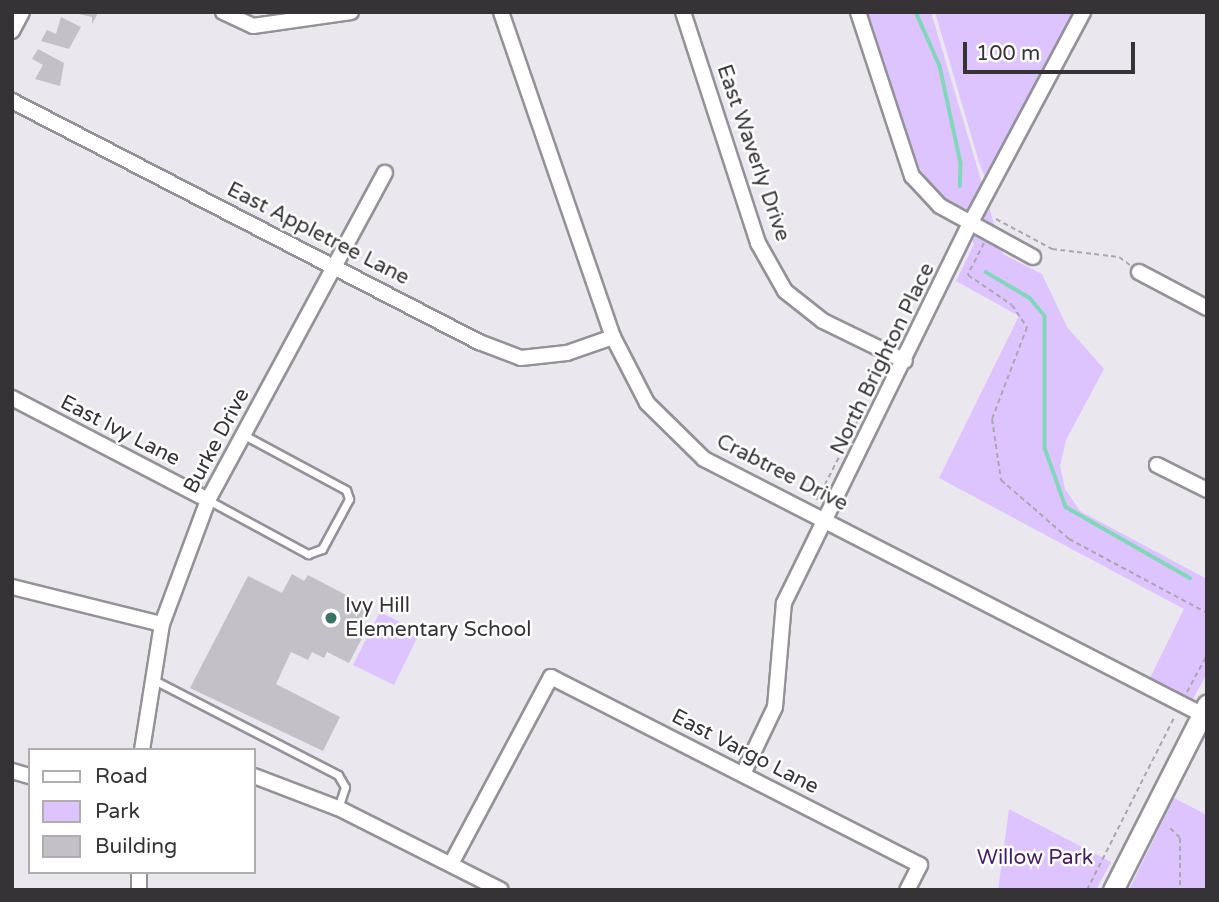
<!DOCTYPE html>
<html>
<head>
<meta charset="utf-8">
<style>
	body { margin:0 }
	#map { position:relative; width:1219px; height:902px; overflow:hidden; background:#eae7ef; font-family:"Varela Round",sans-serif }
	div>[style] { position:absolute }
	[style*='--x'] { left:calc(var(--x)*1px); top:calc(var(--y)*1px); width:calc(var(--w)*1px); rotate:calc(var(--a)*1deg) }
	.green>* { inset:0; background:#dec4fe }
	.stream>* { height:3.5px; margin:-1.75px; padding:0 1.75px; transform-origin:1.75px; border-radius:1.75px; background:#82d7bb }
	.building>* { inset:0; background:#c3c0c7 }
	.path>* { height:2px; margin-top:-1px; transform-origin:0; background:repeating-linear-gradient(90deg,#aaa7ad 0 5px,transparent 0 8.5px) }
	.roads { filter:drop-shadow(2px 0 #949198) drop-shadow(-2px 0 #949198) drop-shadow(0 2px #949198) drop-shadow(0 -2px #949198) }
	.service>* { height:7px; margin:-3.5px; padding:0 3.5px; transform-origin:3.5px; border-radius:3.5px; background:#fff }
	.minor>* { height:14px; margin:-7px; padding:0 7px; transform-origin:7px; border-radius:7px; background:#fff }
	.secondary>* { height:19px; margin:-9.5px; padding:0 9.5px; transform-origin:9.5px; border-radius:9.5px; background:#fff }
	.dots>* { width:19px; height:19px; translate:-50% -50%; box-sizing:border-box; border:4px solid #fff; border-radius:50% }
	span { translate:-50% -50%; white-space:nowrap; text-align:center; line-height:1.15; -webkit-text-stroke:5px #fff; paint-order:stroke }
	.street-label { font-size:21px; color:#353336 }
	.poi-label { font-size:21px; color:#353336 }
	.left { translate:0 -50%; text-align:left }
	.park-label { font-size:21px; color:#441d66 }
	.frame { position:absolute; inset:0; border:14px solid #353336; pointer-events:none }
	.legend { position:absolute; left:28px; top:748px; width:228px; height:126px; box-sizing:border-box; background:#fff; border:2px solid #aeadaf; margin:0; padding:9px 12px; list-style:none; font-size:21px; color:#353336 }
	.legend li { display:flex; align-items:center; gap:14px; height:35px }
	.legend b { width:35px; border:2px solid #aeadaf }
	.scale { position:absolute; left:963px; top:42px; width:172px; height:32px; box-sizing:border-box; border:4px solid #353336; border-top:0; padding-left:9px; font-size:21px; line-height:24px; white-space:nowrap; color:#353336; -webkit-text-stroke:5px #fff; paint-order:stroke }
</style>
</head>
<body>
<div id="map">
	<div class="green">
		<i style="clip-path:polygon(865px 12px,931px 12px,1003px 254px,1042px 274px,1067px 327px,1104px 369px,1066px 440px,1060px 466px,1065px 489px,1080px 511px,1207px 579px,1207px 673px,1193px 699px,1150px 678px,1184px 609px,939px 478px,1019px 316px,956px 281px,974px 244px,960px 208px,944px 201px,917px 165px)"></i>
		<i style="clip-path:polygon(935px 12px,1075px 12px,987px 182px,979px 162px)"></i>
		<i style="clip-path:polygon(380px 612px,420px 632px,394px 685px,353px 665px)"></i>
		<i style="clip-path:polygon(1174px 798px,1207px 815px,1207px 890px,1129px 890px)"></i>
		<i style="clip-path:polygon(1009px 809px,1111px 862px,1096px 890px,998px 890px)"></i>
	</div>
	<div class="stream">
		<i style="--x:916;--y:12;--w:59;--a:66"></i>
		<i style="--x:940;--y:66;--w:99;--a:77.8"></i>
		<i style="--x:961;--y:163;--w:23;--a:92"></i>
		<i style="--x:986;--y:272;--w:51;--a:30.6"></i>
		<i style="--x:1030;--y:298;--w:23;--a:50"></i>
		<i style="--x:1045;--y:316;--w:132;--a:90"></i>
		<i style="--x:1045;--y:448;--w:63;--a:70.4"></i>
		<i style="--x:1066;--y:507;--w:143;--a:29.8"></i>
	</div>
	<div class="building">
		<i style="clip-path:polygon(70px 12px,95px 12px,98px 13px,92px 24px,92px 17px)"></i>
		<i style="clip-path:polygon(61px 17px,81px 27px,69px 49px,41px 41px,47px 30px,56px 34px)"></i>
		<i style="clip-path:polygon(38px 49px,64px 63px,60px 86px,35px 79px,43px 65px,32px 59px)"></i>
		<i style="clip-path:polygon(292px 574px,304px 581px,308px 575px,369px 607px,362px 622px,369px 625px,349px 663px,327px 652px,324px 658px,312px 652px,308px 660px,291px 652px,276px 684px,340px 717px,323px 751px,190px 688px,248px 576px,282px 593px)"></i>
	</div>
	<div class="path">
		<i style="--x:996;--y:219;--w:64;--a:28.2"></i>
		<i style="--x:1052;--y:249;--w:67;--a:6.8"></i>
		<i style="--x:1119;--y:257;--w:14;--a:36"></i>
		<i style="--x:984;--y:243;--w:36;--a:117"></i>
		<i style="--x:968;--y:275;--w:53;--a:34.3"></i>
		<i style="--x:1012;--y:305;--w:27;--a:56"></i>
		<i style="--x:1027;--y:327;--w:98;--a:110.8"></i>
		<i style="--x:992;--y:419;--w:62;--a:81.6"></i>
		<i style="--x:1001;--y:480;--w:90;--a:40.9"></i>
		<i style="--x:1069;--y:539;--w:157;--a:28.2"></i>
		<i style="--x:817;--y:500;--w:106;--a:-62.9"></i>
		<i style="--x:1187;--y:692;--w:42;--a:-61.6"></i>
		<i style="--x:1170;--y:828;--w:14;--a:45"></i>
		<i style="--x:1180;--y:838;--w:52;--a:90"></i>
		<i style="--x:1087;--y:890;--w:195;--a:-63.2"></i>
	</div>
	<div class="roads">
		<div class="service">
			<i style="--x:208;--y:500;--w:114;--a:28.4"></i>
			<i style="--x:308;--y:554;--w:15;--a:-20"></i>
			<i style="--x:322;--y:549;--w:57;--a:-61.6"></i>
			<i style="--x:349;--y:499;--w:9;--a:-108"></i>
			<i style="--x:346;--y:490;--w:116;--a:-151.7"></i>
			<i style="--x:154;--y:680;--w:207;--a:27.3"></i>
			<i style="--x:338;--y:775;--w:14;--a:60"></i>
			<i style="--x:345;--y:787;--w:22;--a:108"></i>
		</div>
		<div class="minor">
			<i style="--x:223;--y:12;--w:33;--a:25"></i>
			<i style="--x:253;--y:26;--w:99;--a:-8.1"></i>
			<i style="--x:501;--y:12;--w:344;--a:71"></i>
			<i style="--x:613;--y:337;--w:74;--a:62.7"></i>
			<i style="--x:647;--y:403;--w:80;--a:44.5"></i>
			<i style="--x:704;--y:459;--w:565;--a:27.15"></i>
			<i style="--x:683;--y:12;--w:243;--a:72"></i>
			<i style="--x:758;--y:243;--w:55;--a:60.6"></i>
			<i style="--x:785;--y:291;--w:48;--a:38.3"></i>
			<i style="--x:823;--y:321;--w:91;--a:26"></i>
			<i style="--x:858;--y:12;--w:173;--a:71.8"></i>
			<i style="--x:912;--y:176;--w:41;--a:47"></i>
			<i style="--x:940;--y:206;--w:106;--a:28.7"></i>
			<i style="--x:12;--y:31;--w:21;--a:-62"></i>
			<i style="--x:12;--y:101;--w:526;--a:27.3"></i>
			<i style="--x:479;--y:342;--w:45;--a:20.9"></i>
			<i style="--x:521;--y:358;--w:46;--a:-6.2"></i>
			<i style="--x:567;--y:353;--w:49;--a:-19.2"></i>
			<i style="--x:1139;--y:272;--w:77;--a:27.9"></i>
			<i style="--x:12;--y:398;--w:221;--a:27.5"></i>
			<i style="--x:1157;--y:465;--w:56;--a:26.6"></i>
			<i style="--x:12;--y:587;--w:154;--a:13.9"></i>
			<i style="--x:142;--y:750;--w:128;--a:-81"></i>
			<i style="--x:162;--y:624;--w:132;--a:-69.6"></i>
			<i style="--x:208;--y:500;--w:372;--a:-61.6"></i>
			<i style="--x:12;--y:771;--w:19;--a:16"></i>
			<i style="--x:743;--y:774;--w:74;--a:-64.5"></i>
			<i style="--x:775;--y:707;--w:104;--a:-85.1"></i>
			<i style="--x:784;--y:603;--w:424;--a:-63.9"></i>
			<i style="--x:971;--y:222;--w:238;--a:-61.9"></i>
			<i style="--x:254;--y:776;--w:90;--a:20.9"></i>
			<i style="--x:338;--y:808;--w:182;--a:26.7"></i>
			<i style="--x:451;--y:864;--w:212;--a:-61.9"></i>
			<i style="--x:551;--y:677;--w:414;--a:27"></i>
			<i style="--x:920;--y:865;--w:28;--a:117"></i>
			<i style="--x:139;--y:872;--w:18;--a:90"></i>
		</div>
		<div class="secondary">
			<i style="--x:1113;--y:890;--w:208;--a:-63.1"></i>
		</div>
	</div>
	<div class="dots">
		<i style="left:331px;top:618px;background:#377562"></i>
	</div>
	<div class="street-label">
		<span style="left:753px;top:153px;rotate:71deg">East Waverly Drive</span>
		<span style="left:318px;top:234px;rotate:27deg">East Appletree Lane</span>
		<span style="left:883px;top:359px;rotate:-64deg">North Brighton Place</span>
		<span style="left:120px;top:431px;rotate:27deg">East Ivy Lane</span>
		<span style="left:217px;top:441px;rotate:-62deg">Burke Drive</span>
		<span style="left:782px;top:473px;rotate:27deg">Crabtree Drive</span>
		<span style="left:745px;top:752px;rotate:27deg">East Vargo Lane</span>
	</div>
	<div class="poi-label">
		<span class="left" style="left:345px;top:618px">Ivy Hill<br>Elementary School</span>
	</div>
	<div class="park-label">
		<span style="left:1035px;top:858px">Willow Park</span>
	</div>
	<div class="frame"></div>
	<ul class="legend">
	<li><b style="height:9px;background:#fff"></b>Road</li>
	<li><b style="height:19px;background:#dec4fe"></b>Park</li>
	<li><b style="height:19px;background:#c3c0c7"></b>Building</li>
	</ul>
	<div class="scale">100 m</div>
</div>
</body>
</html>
